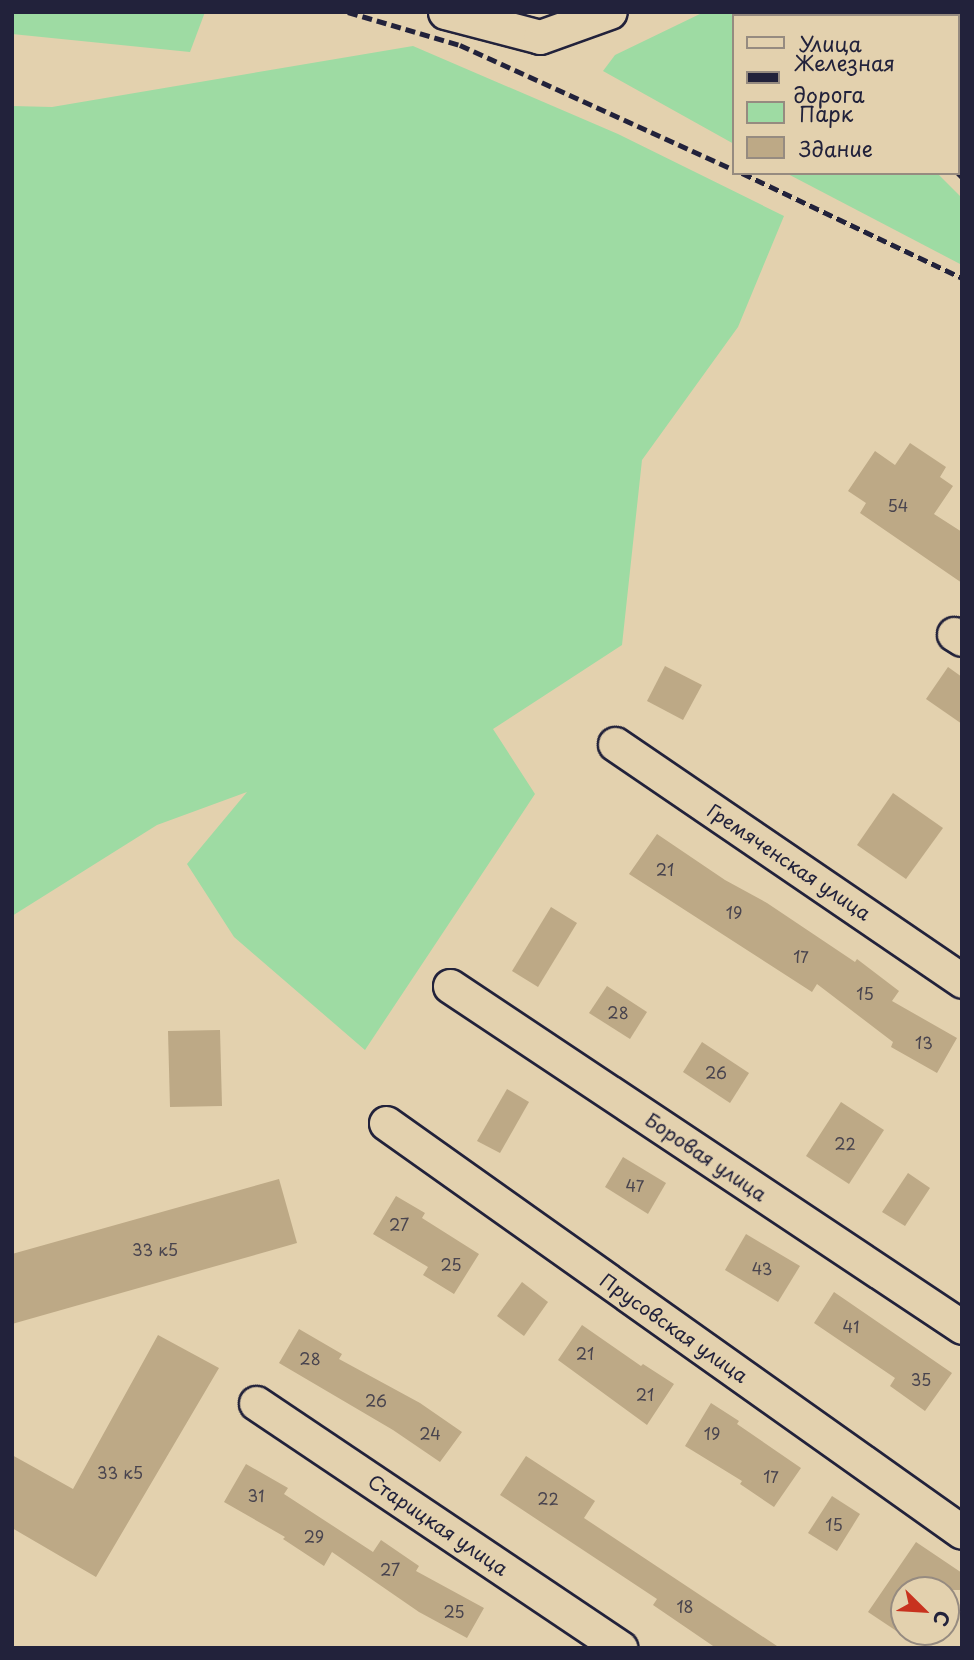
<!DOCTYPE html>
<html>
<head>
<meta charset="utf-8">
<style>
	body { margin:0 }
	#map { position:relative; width:974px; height:1660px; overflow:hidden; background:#e3d1ae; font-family:"Playpen Sans",sans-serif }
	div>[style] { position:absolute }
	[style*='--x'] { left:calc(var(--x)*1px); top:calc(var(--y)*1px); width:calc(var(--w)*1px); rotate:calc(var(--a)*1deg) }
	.green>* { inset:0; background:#9edba3 }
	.building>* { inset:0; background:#bda986 }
	.roads { filter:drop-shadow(2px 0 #22223b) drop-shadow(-2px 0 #22223b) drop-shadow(0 2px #22223b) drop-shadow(0 -2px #22223b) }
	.minor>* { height:33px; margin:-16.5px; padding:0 16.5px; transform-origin:16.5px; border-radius:16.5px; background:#e3d1ae }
	.rail>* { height:5px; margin-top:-2.5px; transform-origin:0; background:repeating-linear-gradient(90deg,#22223b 0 10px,transparent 0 15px) }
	span { translate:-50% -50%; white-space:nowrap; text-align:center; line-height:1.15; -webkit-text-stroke:5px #e3d1ae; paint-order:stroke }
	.number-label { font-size:16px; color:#49444e }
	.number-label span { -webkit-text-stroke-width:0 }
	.street-label { font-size:19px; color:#22223b }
	.frame { position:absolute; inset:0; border:14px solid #22223b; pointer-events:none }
	.legend { position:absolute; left:732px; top:14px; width:228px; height:161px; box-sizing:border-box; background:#e3d1ae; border:2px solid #968b80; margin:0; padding:9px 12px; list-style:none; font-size:21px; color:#22223b }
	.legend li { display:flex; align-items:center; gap:14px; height:35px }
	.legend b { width:35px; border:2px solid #968b80 }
	.north { position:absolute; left:890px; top:1576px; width:70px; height:70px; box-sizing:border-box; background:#e3d1ae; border:2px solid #968b80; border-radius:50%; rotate:114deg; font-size:19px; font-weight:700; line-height:28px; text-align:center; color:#22223b }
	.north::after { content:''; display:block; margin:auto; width:24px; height:32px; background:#c8321e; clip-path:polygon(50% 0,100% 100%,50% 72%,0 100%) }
</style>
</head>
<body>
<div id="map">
	<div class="green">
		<i style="clip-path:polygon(12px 12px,205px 12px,190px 52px,12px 34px)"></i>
		<i style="clip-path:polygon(704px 12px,768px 12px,774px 16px,734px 16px,734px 144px,603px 71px,615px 55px)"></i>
		<i style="clip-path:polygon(962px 27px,962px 94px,958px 85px,958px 33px)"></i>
		<i style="clip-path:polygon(413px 46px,618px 134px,784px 216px,738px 327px,642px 460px,622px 645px,493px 729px,535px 794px,365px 1050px,234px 937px,187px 864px,247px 792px,157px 825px,12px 916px,12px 106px,52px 107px)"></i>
		<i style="clip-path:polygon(786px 173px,937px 173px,962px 198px,962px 265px)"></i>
	</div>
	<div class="building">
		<i style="clip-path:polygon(910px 443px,946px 467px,940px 477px,953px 486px,934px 514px,962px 532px,962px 583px,860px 513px,866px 503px,848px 491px,875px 451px,895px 465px)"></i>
		<i style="clip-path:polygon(665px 666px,702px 685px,683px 720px,647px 701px)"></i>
		<i style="clip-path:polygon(948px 667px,962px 677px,962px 724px,926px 699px)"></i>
		<i style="clip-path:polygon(893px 793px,943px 828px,906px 879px,857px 845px)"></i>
		<i style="clip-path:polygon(657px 834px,725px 880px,767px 903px,855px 962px,857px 959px,899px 991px,892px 1001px,957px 1038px,937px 1073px,891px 1047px,893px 1042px,817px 984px,812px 992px,629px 874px)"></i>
		<i style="clip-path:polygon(551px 907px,577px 923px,538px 987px,512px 971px)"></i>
		<i style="clip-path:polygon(607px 986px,647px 1012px,630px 1039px,589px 1013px)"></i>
		<i style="clip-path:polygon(220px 1030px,222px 1106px,170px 1107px,168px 1031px)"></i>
		<i style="clip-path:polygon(702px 1042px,749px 1073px,730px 1103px,683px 1072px)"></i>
		<i style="clip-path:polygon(507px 1089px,529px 1102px,500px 1153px,477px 1141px)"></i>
		<i style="clip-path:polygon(841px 1102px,884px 1130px,849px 1184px,806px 1156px)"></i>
		<i style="clip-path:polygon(623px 1157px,666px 1183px,648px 1214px,605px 1187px)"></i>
		<i style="clip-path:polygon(908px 1173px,930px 1188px,905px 1226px,882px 1212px)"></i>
		<i style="clip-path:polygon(279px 1179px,297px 1243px,12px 1324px,12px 1254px)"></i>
		<i style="clip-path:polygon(396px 1196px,425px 1213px,422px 1218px,479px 1254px,454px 1294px,423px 1275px,428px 1267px,373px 1234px)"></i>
		<i style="clip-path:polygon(746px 1234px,800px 1266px,778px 1302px,725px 1270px)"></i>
		<i style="clip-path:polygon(522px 1282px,548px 1302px,524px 1336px,497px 1316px)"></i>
		<i style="clip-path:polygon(834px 1292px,952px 1373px,925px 1411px,890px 1386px,895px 1378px,814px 1323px)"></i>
		<i style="clip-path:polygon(582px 1325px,641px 1366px,643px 1364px,674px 1384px,647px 1425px,558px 1360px)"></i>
		<i style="clip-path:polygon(299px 1329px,342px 1354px,339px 1359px,420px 1403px,462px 1432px,440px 1462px,393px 1430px,279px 1363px)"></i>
		<i style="clip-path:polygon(158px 1335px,219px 1368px,96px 1577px,12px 1528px,12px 1455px,73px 1489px)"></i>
		<i style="clip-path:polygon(711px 1403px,739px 1421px,737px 1424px,801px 1468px,774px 1507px,740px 1484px,742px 1481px,685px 1446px)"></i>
		<i style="clip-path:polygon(526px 1456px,595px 1501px,584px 1518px,780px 1648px,716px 1648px,653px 1605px,657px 1599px,500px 1495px)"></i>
		<i style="clip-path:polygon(246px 1464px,288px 1488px,284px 1494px,373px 1552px,381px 1540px,419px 1566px,416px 1571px,484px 1608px,467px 1638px,419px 1612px,332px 1552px,324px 1566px,283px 1539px,285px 1537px,224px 1502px)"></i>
		<i style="clip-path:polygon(832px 1496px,860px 1514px,837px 1551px,808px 1533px)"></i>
		<i style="clip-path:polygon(916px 1542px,962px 1573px,962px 1590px,904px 1590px,904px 1636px,868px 1612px)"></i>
	</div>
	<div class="roads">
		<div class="minor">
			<i style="--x:445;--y:12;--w:98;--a:14.7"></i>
			<i style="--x:540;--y:37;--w:74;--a:-19.7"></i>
			<i style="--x:870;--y:12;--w:9;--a:27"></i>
			<i style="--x:958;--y:136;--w:6;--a:45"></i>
			<i style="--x:954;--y:634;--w:9;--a:32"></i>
			<i style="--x:615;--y:744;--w:420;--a:34.3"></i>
			<i style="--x:450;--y:986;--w:615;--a:33.66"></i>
			<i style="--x:386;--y:1123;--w:706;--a:35.38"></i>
			<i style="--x:256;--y:1403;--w:439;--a:33.9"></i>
		</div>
	</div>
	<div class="rail">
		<i style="--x:348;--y:12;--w:117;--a:16.4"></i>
		<i style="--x:460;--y:45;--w:301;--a:24.5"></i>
		<i style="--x:807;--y:12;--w:6;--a:45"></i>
		<i style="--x:742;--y:173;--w:244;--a:25.5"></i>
		<i style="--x:958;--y:173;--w:6;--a:45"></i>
	</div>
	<div class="number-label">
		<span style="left:898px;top:505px">54</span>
		<span style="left:665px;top:869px">21</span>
		<span style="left:734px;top:912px">19</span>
		<span style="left:801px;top:956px">17</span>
		<span style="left:865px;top:993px">15</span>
		<span style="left:618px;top:1012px">28</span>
		<span style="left:924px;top:1042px">13</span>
		<span style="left:716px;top:1072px">26</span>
		<span style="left:845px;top:1143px">22</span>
		<span style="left:635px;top:1185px">47</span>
		<span style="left:399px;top:1224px">27</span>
		<span style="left:155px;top:1249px">33 к5</span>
		<span style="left:451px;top:1264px">25</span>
		<span style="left:762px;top:1268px">43</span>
		<span style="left:851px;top:1326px">41</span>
		<span style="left:585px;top:1353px">21</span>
		<span style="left:310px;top:1358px">28</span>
		<span style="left:921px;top:1379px">35</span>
		<span style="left:645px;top:1394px">21</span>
		<span style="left:376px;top:1400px">26</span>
		<span style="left:430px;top:1433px">24</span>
		<span style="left:712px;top:1433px">19</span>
		<span style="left:120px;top:1472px">33 к5</span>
		<span style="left:771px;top:1476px">17</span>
		<span style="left:256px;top:1495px">31</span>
		<span style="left:548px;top:1498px">22</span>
		<span style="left:834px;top:1524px">15</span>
		<span style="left:314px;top:1536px">29</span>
		<span style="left:390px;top:1569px">27</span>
		<span style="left:685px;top:1606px">18</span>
		<span style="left:454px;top:1611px">25</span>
	</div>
	<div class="street-label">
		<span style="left:789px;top:862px;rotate:34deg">Гремяченская улица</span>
		<span style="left:706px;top:1157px;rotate:34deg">Боровая улица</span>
		<span style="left:674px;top:1328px;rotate:35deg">Прусовская улица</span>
		<span style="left:438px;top:1525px;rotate:34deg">Старицкая улица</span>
	</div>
	<div class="frame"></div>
	<ul class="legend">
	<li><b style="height:9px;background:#e3d1ae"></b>Улица</li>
	<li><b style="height:9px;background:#22223b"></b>Железная дорога</li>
	<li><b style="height:19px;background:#9edba3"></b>Парк</li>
	<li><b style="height:19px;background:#bda986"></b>Здание</li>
	</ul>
	<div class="north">С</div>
</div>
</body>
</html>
